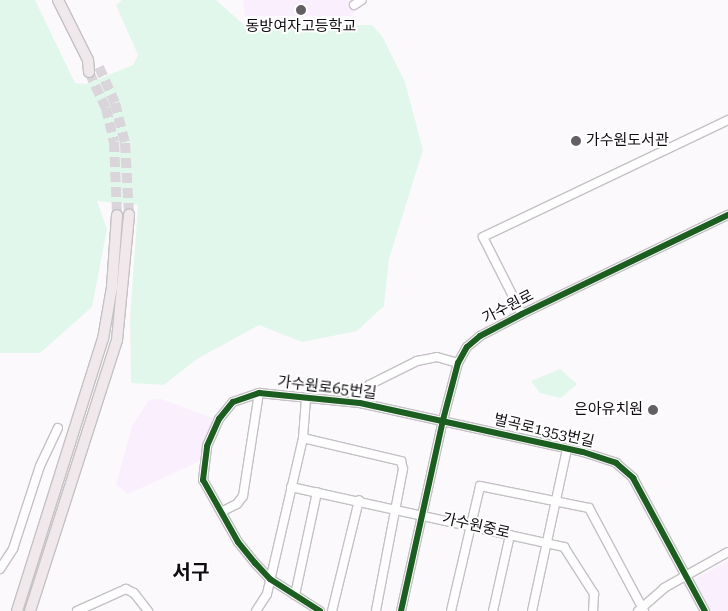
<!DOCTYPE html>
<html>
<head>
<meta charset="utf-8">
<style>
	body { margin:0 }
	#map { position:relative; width:728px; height:611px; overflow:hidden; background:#fcf9fd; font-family:"Roboto Serif","Noto Sans KR",serif }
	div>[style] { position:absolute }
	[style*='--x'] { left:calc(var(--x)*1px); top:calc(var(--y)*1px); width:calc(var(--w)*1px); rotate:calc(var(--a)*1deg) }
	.built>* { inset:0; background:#faeffc }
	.green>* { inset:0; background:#e2f7ec }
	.major-tunnel>* { height:10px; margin-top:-5px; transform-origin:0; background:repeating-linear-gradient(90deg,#d9d5da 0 10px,transparent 0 15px) }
	.roads { filter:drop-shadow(1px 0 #c4c1c5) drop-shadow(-1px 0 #c4c1c5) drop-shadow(0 1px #c4c1c5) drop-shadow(0 -1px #c4c1c5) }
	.minor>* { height:8px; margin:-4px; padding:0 4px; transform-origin:4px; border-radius:4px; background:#fffeff }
	.major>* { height:10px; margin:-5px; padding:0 5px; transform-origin:5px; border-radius:5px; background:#f0e8eb }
	.cycleway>* { height:6px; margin:-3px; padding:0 3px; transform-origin:3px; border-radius:3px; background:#1b5e20 }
	.dots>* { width:14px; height:14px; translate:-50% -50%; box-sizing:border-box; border:2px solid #fff; border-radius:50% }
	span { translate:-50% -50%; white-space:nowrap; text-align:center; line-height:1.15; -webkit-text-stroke:4px #fff; paint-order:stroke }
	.poi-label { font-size:15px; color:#100c11 }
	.left { translate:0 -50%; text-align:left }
	.right { translate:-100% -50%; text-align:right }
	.street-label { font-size:15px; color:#100c11 }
	.district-label { font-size:20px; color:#100c11; font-weight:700 }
</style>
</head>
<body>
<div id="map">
	<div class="built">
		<i style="clip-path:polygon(243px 0,366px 0,351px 16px,245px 16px)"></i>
		<i style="clip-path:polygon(161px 399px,213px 418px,200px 461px,128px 494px,116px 485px,132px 426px,149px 400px)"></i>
		<i style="clip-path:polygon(728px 561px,728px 611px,711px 611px,694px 579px)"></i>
	</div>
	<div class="green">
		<i style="clip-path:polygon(0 0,35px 0,75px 83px,86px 84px,133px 65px,138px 55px,116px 5px,122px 0,216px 0,244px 25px,372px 25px,382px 36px,405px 82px,423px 150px,389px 259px,384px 306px,357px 331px,302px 342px,259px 325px,197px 359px,164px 385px,131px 383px,130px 319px,138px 205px,97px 201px,107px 229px,92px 307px,40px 353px,0 353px)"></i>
		<i style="clip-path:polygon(560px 369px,577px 384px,561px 398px,540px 393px,531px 381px)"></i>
	</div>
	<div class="major-tunnel">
		<i style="--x:99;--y:67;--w:39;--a:66"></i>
		<i style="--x:115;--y:103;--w:41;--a:76"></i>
		<i style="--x:125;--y:143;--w:72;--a:86.8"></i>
		<i style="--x:89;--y:72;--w:40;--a:65"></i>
		<i style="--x:106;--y:108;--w:35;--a:77"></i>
		<i style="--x:114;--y:142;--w:73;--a:87.6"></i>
	</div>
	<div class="roads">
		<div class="minor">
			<i style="--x:354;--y:5;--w:9;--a:-32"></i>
			<i style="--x:522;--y:314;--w:86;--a:-116.9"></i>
			<i style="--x:483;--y:237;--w:272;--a:-25.5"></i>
			<i style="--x:360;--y:403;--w:20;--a:-63"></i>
			<i style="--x:369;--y:385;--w:54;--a:-26.6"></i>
			<i style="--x:417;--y:361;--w:20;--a:-11"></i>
			<i style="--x:437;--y:357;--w:22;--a:16"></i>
			<i style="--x:303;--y:438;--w:101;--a:13.2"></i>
			<i style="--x:401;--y:461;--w:8;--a:76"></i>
			<i style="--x:403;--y:469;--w:145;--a:100.8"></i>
			<i style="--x:291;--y:487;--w:280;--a:12.4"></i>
			<i style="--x:564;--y:547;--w:56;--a:57.4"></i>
			<i style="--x:594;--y:594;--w:17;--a:93"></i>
			<i style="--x:221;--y:512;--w:18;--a:-27"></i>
			<i style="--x:237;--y:504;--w:10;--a:-53"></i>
			<i style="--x:243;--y:496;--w:104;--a:-81.2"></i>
			<i style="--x:0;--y:569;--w:24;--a:-57"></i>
			<i style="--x:13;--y:549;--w:87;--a:-72"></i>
			<i style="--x:40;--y:466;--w:42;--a:-64.7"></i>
			<i style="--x:295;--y:595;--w:105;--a:-77.9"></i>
			<i style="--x:77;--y:611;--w:54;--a:-24.2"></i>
			<i style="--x:126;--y:589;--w:9;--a:27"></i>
			<i style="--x:134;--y:593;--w:23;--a:52"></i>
			<i style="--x:256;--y:611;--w:20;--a:-57"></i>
			<i style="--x:267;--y:594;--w:160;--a:-77"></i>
			<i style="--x:303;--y:438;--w:40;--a:-85.7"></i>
			<i style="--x:320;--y:611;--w:59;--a:-147.4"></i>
			<i style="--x:270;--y:579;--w:22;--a:-133"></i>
			<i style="--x:255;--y:563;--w:27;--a:-129"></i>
			<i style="--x:238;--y:542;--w:71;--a:-119.4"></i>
			<i style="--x:203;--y:480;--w:34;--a:-83"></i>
			<i style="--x:207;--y:446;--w:30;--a:-66"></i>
			<i style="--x:219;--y:419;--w:22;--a:-51"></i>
			<i style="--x:233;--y:402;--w:28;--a:-19"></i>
			<i style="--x:259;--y:393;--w:101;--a:5.7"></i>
			<i style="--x:360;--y:403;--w:228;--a:12.4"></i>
			<i style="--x:583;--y:452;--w:35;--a:18"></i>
			<i style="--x:616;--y:463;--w:23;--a:41"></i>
			<i style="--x:633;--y:478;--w:151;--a:61.6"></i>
			<i style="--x:332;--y:611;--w:114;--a:-76.3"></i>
			<i style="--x:401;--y:611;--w:196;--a:-77.6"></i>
			<i style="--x:443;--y:420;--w:59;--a:-75.3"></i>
			<i style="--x:458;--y:363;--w:18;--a:-61"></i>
			<i style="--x:467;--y:347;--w:17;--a:-40"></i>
			<i style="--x:480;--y:336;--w:47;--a:-27.6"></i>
			<i style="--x:522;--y:314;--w:229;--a:-25.7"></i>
			<i style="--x:451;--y:611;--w:128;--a:-76.9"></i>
			<i style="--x:480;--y:486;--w:111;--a:11.4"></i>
			<i style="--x:589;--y:508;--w:117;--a:61.9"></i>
			<i style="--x:493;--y:611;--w:78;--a:-77.4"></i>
			<i style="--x:532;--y:611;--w:166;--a:-77.8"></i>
			<i style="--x:638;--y:611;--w:35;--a:-41"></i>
			<i style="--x:664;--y:588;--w:73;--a:-29.4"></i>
		</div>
		<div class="major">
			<i style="--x:58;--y:0;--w:67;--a:63.4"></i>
			<i style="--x:88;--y:60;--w:12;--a:85"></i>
			<i style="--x:17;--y:611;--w:285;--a:-72.5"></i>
			<i style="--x:103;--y:339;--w:53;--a:-80.2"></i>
			<i style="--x:112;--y:287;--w:72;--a:-86"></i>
			<i style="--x:30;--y:611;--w:285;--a:-72.2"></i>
			<i style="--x:117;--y:340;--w:126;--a:-84.5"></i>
		</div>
	</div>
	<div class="cycleway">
		<i style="--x:320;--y:611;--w:59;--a:-147.4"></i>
		<i style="--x:270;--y:579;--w:22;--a:-133"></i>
		<i style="--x:255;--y:563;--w:27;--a:-129"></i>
		<i style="--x:238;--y:542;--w:71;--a:-119.4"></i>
		<i style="--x:203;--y:480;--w:34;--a:-83"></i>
		<i style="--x:207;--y:446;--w:30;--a:-66"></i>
		<i style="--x:219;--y:419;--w:22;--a:-51"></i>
		<i style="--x:233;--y:402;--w:28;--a:-19"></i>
		<i style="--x:259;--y:393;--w:101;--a:5.7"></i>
		<i style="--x:360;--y:403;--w:228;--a:12.4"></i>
		<i style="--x:583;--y:452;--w:35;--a:18"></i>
		<i style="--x:616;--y:463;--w:23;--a:41"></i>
		<i style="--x:633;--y:478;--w:151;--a:61.6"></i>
		<i style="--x:401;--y:611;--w:196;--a:-77.6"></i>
		<i style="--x:443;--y:420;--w:59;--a:-75.3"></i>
		<i style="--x:458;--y:363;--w:18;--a:-61"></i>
		<i style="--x:467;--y:347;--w:17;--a:-40"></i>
		<i style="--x:480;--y:336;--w:47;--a:-27.6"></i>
		<i style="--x:522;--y:314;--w:229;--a:-25.7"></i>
	</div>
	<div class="dots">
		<i style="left:301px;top:10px;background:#635f64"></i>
		<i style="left:576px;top:141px;background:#635f64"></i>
		<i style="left:653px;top:410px;background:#635f64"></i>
	</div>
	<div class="poi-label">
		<span style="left:301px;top:27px">동방여자고등학교</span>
		<span class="left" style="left:586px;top:141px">가수원도서관</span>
		<span class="right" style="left:643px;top:410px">은아유치원</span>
	</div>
	<div class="street-label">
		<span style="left:508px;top:307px;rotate:-27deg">가수원로</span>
		<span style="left:327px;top:388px;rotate:7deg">가수원로65번길</span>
		<span style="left:544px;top:431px;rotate:13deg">벌곡로1353번길</span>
		<span style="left:476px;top:526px;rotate:13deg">가수원중로</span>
	</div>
	<div class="district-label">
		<span style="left:191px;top:572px">서구</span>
	</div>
</div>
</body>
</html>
